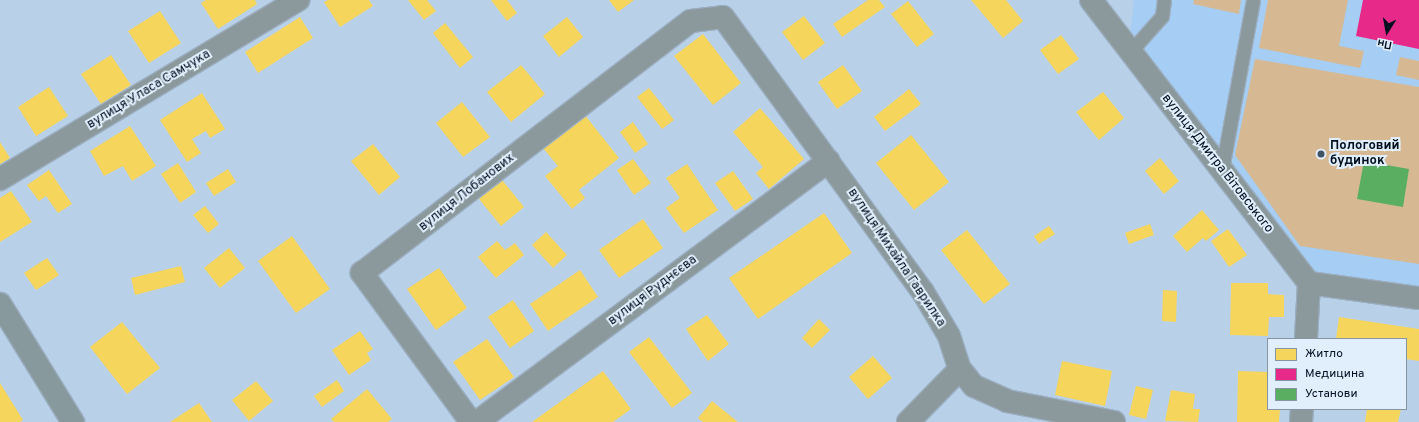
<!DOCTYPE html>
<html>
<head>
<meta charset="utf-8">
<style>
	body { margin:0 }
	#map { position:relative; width:1419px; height:422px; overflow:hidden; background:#b8d1e9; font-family:Overpass,sans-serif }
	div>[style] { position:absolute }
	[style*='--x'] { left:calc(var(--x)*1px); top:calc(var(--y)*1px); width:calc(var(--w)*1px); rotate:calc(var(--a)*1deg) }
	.built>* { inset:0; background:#a6cdf3 }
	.green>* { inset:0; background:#d6b993 }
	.homes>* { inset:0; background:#f6d55c }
	.health>* { inset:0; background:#e7298a }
	.public>* { inset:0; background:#5aae61 }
	.roads { filter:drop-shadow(1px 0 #9baec0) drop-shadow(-1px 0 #9baec0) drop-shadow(0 1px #9baec0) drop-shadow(0 -1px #9baec0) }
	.lane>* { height:13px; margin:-6.5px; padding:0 6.5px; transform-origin:6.5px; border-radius:6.5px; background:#8c999c }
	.street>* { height:22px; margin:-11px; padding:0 11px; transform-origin:11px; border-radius:11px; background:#8c999c }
	.secondary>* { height:22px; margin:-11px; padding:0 11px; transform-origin:11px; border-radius:11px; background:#88999e }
	.dots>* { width:11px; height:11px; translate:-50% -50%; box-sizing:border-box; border:2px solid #e1eefc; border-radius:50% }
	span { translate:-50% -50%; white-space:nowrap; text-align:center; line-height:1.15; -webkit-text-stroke:4px #e1eefc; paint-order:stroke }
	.street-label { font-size:13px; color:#010e1d }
	.poi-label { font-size:13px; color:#010e1d; font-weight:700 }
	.left { translate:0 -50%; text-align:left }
	.legend { position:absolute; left:1267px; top:338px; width:140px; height:72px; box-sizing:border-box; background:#e1eefc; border:1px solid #8794a3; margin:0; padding:5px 7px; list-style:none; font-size:12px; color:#010e1d }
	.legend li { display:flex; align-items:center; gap:8px; height:20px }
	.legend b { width:20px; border:1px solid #8794a3 }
	.north { position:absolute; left:1367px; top:12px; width:40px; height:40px; -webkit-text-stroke:3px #e1eefc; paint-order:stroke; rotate:191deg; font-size:11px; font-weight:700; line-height:16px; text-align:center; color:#010e1d }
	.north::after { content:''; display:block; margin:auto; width:14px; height:18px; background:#010e1d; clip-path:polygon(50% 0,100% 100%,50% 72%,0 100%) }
</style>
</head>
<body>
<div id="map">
	<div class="built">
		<i style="clip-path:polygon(1134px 0,1419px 0,1419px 288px,1314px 275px,1130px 34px)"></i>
	</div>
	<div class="green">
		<i style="clip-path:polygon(1194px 0,1241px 0,1239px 14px,1193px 4px)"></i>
		<i style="clip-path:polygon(1268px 0,1348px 0,1339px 46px,1364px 51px,1360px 68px,1259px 48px)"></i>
		<i style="clip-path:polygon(1400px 57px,1419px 61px,1419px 80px,1396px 75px)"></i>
		<i style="clip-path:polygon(1255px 59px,1419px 87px,1419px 264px,1300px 246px,1235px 155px)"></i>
	</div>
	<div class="homes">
		<i style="clip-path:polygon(206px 0,255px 0,257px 4px,218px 29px,201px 3px)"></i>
		<i style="clip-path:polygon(328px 0,369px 0,373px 6px,340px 27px,324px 2px)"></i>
		<i style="clip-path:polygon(408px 0,427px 0,436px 11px,424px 20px)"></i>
		<i style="clip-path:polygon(491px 0,507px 0,517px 13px,507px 21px)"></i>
		<i style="clip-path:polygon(609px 0,634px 0,618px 12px)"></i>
		<i style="clip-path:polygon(868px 0,879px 0,885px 7px,842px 37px,833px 24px)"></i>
		<i style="clip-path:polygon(971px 0,1006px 0,1023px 21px,1003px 38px)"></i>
		<i style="clip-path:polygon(908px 1px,934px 34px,917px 47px,891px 14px)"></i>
		<i style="clip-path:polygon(160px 11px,181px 43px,149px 63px,128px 31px)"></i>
		<i style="clip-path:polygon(804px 16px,825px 43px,803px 60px,782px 32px)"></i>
		<i style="clip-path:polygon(300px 17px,313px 38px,258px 73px,245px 52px)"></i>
		<i style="clip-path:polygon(567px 17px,583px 37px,559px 57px,543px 36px)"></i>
		<i style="clip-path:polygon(445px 23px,473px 57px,460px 68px,433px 33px)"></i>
		<i style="clip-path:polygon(703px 34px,741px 83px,713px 105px,674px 56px)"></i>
		<i style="clip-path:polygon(1061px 35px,1079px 59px,1058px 74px,1040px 50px)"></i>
		<i style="clip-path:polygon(111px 55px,131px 85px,101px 104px,81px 74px)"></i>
		<i style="clip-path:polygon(521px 65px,545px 94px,511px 122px,487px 92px)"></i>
		<i style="clip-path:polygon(843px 65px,862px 91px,837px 109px,818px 82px)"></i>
		<i style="clip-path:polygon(49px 87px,68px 116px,36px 136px,18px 107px)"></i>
		<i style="clip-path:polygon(649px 88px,674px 120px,662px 129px,637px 97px)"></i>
		<i style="clip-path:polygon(909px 89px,921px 104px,885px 131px,874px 117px)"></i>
		<i style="clip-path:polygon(1103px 92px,1124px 118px,1099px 140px,1076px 112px)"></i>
		<i style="clip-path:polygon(202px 93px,225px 129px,210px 138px,206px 131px,192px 139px,201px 153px,187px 162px,160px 120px)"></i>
		<i style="clip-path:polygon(462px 102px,490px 137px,463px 157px,436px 123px)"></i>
		<i style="clip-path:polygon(760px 108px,804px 159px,769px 189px,756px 173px,763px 167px,733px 132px)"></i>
		<i style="clip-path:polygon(584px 114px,619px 158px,579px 190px,585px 198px,572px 209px,545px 176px,558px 166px,543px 148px)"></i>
		<i style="clip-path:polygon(633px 122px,648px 144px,635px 153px,620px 132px)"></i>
		<i style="clip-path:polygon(130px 126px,156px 166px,132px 181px,123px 166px,104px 176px,90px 151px)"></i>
		<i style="clip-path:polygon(911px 135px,949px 182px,914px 210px,876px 163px)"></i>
		<i style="clip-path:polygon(0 142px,10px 158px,0 164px)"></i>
		<i style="clip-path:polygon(373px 144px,400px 177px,379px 195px,351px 161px)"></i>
		<i style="clip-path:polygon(1160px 158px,1179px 181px,1164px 194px,1145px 171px)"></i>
		<i style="clip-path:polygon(633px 159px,651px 183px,634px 195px,617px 170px)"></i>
		<i style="clip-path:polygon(178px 163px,196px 192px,180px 203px,161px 174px)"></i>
		<i style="clip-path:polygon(687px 164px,718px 210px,684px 233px,666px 208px,680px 198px,666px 178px)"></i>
		<i style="clip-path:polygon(228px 169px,236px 182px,214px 196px,206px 183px)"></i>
		<i style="clip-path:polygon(49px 170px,72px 204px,58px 213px,46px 196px,39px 201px,27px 185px)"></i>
		<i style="clip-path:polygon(733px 171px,753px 199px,735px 211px,715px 183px)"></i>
		<i style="clip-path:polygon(502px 180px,524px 207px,501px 226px,479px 199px)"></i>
		<i style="clip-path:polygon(11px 191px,32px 222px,0 242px,0 198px)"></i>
		<i style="clip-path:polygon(205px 206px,219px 224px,208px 233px,193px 215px)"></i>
		<i style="clip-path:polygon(1202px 210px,1219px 230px,1206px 241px,1203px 238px,1187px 252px,1173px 236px)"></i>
		<i style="clip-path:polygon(824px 213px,852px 253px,758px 319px,729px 278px)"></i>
		<i style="clip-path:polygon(643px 219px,663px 248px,619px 278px,599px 250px)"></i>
		<i style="clip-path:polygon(1150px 224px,1154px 235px,1129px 244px,1125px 233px)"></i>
		<i style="clip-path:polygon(1049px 226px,1055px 234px,1039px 244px,1034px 236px)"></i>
		<i style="clip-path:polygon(1228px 229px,1247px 255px,1229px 267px,1211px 241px)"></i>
		<i style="clip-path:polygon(967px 230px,1010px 284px,984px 304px,941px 250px)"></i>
		<i style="clip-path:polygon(546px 232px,567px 255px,553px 268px,532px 245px)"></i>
		<i style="clip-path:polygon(292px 236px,330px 289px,296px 313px,258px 261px)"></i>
		<i style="clip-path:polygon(497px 241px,505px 250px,515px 243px,524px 255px,496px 278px,478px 257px)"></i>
		<i style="clip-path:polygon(229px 248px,245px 268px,220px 288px,204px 268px)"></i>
		<i style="clip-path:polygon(47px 258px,59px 275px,36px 290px,24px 273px)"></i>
		<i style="clip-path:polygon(181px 266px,185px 282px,135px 295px,131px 278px)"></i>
		<i style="clip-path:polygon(439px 268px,467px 308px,436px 330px,407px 289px)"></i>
		<i style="clip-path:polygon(580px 270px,598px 297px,548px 331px,530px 304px)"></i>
		<i style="clip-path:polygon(1231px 283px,1268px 283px,1268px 294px,1284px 295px,1284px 317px,1269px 317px,1268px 336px,1230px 335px)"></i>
		<i style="clip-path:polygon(1163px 290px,1177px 291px,1176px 322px,1162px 321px)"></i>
		<i style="clip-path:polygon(513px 300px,534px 331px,510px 348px,488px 317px)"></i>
		<i style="clip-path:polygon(707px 315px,729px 344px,708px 361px,686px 329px)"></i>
		<i style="clip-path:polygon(1339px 317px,1419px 329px,1419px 361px,1406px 359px,1406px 339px,1336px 339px)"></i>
		<i style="clip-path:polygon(819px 319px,830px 330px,812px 348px,802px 338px)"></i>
		<i style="clip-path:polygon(122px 322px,160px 368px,127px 394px,90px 347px)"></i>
		<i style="clip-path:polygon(360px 331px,373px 349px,367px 353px,371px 360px,349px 375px,332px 350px)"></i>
		<i style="clip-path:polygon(649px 337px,692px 393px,672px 408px,629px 352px)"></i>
		<i style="clip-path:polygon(487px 339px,514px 377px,480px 400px,453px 362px)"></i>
		<i style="clip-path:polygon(873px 356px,892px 378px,868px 399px,849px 377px)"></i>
		<i style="clip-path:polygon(1062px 361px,1112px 371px,1105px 406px,1055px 395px)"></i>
		<i style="clip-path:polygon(603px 371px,631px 409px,613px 422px,532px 422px)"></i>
		<i style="clip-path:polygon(1238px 371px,1268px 372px,1268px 409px,1280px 409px,1279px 422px,1237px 422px)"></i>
		<i style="clip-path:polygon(337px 380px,344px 391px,322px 407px,314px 396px)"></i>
		<i style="clip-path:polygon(256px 381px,273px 401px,249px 421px,232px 400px)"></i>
		<i style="clip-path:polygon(0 383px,23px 420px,20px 422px,0 422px)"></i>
		<i style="clip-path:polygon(1136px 386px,1153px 390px,1146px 419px,1129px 415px)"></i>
		<i style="clip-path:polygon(367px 389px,392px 419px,388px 422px,334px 422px,331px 419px)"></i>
		<i style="clip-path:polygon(1171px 390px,1195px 394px,1193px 409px,1200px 409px,1198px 422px,1165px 421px)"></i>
		<i style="clip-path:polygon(712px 401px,738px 422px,703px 422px,698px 418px)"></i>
		<i style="clip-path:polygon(199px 403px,212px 422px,170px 422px)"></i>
		<i style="clip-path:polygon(1367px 409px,1401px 409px,1398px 422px,1365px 422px)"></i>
	</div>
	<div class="health">
		<i style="clip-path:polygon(1363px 0,1419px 0,1419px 49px,1356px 36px)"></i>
	</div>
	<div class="public">
		<i style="clip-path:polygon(1364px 161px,1409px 169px,1403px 207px,1357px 199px)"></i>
	</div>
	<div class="roads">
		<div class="lane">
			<i style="--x:1130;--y:52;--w:48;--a:-48.4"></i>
			<i style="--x:1162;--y:16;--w:16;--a:-83"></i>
			<i style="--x:1222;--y:169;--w:172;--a:-79.6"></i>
		</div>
		<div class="street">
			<i style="--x:1091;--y:0;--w:357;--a:52.4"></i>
			<i style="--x:1309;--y:283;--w:56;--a:93.1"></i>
			<i style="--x:0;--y:179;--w:348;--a:-31"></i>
			<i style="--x:1309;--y:283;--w:111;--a:7.8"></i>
			<i style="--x:471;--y:422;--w:185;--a:-126.2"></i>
			<i style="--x:362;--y:273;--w:414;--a:-37.5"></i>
			<i style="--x:691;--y:21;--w:32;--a:-7"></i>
			<i style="--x:723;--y:17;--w:340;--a:54"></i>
			<i style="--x:923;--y:292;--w:51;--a:59.4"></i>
			<i style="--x:949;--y:336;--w:35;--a:72"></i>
			<i style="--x:960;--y:369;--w:22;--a:51"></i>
			<i style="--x:974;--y:386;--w:36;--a:24"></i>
			<i style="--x:1007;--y:401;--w:109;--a:11.1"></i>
			<i style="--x:477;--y:422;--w:438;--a:-36.6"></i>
			<i style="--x:908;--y:422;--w:74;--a:-45.5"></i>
			<i style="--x:1301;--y:422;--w:13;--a:-86"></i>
		</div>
		<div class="secondary">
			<i style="--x:0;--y:304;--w:139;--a:58.3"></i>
		</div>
	</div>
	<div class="dots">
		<i style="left:1321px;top:154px;background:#415264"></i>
	</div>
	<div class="street-label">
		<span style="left:149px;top:90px;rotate:-31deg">вулиця Уласа Самчука</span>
		<span style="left:1217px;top:164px;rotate:52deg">вулиця Дмитра Вітовського</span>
		<span style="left:467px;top:193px;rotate:-38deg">вулиця Лобанових</span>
		<span style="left:896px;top:258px;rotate:56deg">вулиця Михайла Гаврилка</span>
		<span style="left:653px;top:291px;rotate:-37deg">вулиця Руднєєва</span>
	</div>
	<div class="poi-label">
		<span class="left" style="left:1330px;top:154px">Пологовий<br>будинок</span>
	</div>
	<ul class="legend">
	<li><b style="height:11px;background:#f6d55c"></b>Житло</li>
	<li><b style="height:11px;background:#e7298a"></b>Медицина</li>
	<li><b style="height:11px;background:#5aae61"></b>Установи</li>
	</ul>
	<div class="north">Пн</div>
</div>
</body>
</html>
